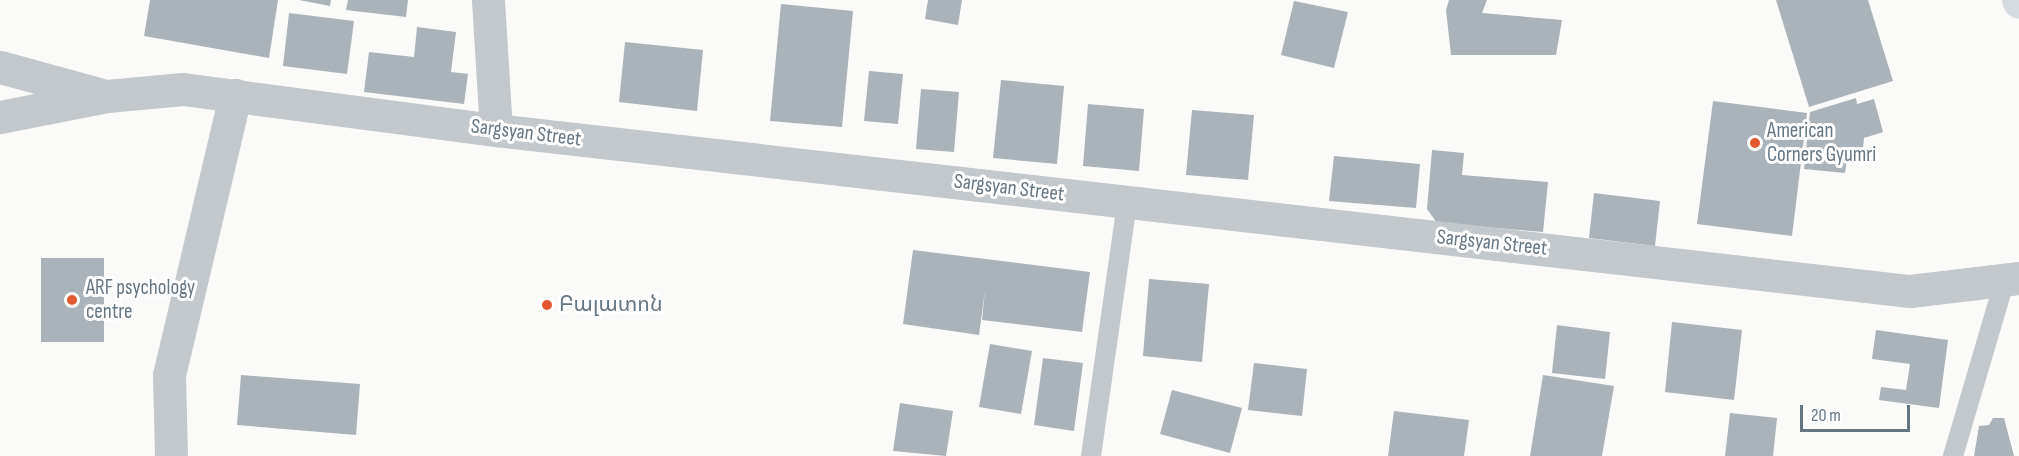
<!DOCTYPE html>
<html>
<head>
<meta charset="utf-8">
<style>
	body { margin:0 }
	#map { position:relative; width:2019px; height:456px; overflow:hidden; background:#fafaf8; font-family:"Sofia Sans Condensed","Noto Sans Armenian",sans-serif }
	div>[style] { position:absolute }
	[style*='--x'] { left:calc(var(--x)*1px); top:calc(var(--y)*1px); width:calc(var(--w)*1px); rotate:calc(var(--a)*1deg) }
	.building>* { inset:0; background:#aab3b9 }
	.service>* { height:20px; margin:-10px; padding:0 10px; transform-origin:10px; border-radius:10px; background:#c3c8cc }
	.minor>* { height:33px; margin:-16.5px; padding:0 16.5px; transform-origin:16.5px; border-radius:16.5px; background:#c3c8cc }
	.secondary>* { height:33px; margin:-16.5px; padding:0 16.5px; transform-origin:16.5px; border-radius:16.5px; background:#d6dbdf }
	.dots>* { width:16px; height:16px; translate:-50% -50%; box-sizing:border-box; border:3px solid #fff; border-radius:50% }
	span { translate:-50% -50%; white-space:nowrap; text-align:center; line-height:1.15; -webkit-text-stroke:6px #fff; paint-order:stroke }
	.poi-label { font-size:21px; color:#657683 }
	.left { translate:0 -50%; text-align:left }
	.street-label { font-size:21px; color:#657683 }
	.scale { position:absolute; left:1800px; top:405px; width:110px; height:27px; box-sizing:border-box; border:3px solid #657683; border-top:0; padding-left:8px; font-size:18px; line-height:21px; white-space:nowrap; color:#657683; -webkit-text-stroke:4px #fff; paint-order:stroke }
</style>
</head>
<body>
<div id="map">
	<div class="building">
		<i style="clip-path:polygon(150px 0,278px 0,269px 58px,144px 36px)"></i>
		<i style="clip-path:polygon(299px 0,331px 0,330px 6px)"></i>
		<i style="clip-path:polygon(348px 0,408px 0,406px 17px,346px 10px)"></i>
		<i style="clip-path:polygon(928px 0,962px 0,958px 25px,925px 19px)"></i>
		<i style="clip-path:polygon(1449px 0,1487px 0,1482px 13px,1562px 20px,1556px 55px,1451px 55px,1446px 10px)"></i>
		<i style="clip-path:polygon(1776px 0,1868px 0,1893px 81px,1809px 107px)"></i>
		<i style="clip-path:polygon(1294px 1px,1348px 12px,1334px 68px,1281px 55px)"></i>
		<i style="clip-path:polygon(781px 4px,853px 11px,842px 127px,770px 121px)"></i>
		<i style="clip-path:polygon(289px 13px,354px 21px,347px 74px,283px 66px)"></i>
		<i style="clip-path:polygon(417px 27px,456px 32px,451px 72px,468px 74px,464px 104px,364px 92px,369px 52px,414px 57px)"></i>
		<i style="clip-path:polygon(625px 42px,703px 50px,697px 111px,619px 102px)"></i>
		<i style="clip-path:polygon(869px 71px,903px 74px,898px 124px,864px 121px)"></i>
		<i style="clip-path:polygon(1001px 80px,1064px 86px,1057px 164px,993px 158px)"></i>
		<i style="clip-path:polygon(921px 89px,959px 92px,954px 152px,916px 149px)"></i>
		<i style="clip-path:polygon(1856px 98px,1857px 104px,1874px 99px,1883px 132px,1864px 138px,1863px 149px,1847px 159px,1845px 173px,1804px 169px,1810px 112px)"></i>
		<i style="clip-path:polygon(1713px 101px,1807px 113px,1792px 236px,1697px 224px)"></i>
		<i style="clip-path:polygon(1088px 104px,1144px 109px,1139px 171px,1083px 166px)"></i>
		<i style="clip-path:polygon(1192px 110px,1254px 115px,1248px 180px,1186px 175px)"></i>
		<i style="clip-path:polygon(1432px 150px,1464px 153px,1462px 175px,1548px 182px,1543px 232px,1437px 223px,1427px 209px)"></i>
		<i style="clip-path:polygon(1334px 156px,1420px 164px,1416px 208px,1329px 201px)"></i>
		<i style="clip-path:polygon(1594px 193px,1660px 201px,1655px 246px,1589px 238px)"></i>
		<i style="clip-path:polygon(913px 250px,1090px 272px,1082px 332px,982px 320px,985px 290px,979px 335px,903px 324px)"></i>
		<i style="clip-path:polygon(41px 258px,104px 258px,104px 342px,41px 342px)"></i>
		<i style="clip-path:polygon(1149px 279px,1209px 284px,1202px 362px,1143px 356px)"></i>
		<i style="clip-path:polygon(1672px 322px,1742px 330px,1734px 400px,1665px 392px)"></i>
		<i style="clip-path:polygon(1557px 325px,1610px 332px,1605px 379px,1552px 373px)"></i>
		<i style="clip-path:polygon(1876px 330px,1948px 340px,1939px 408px,1879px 400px,1881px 387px,1906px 390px,1910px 364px,1872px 359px)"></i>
		<i style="clip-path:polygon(990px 344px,1032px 351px,1021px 414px,979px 407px)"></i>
		<i style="clip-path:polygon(1043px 358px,1083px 363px,1074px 431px,1034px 425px)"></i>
		<i style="clip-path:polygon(1254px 363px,1307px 369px,1302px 416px,1248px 410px)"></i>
		<i style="clip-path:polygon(241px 375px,360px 384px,356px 435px,237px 425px)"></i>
		<i style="clip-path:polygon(1543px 375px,1614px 386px,1602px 456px,1530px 456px)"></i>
		<i style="clip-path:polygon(1172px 390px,1242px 408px,1230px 453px,1160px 434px)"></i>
		<i style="clip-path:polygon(900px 403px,953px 411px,946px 456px,893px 451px)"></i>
		<i style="clip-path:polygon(1394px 411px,1469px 420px,1464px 456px,1388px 456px)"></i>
		<i style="clip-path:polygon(1730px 413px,1777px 418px,1773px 456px,1725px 456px)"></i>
		<i style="clip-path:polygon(1993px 418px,2004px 418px,2014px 456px,1974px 456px,1979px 426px,1989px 425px)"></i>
	</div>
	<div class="service">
		<i style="--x:1091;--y:456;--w:257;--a:-81.9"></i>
		<i style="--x:1953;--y:456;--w:184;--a:-73.6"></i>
	</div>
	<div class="minor">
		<i style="--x:488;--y:0;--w:130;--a:86.5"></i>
		<i style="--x:0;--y:67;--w:103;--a:15.3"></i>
		<i style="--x:0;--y:117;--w:109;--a:-11.1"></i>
		<i style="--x:107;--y:96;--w:76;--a:-5.3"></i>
		<i style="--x:183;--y:89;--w:316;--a:7.5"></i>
		<i style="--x:496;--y:130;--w:1423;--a:6.5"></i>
		<i style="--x:1910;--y:291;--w:110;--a:-6.8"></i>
		<i style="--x:171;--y:456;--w:81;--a:-91.4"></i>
		<i style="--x:169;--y:375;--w:288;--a:-76.7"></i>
	</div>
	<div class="secondary">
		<i style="--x:2018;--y:0;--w:2;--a:63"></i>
	</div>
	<div class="dots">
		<i style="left:1755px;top:143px;background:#e4572e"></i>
		<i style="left:72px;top:300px;background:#e4572e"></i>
		<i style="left:547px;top:305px;background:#e4572e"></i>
	</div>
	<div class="poi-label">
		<span class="left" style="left:1767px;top:143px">American<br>Corners Gyumri</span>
		<span class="left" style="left:86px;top:300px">ARF psychology<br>centre</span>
		<span class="left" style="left:559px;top:305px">Բալատոն</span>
	</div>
	<div class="street-label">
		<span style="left:526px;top:133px;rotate:7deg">Sargsyan Street</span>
		<span style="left:1009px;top:188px;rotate:7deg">Sargsyan Street</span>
		<span style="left:1492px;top:243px;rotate:6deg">Sargsyan Street</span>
	</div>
	<div class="scale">20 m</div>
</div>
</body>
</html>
